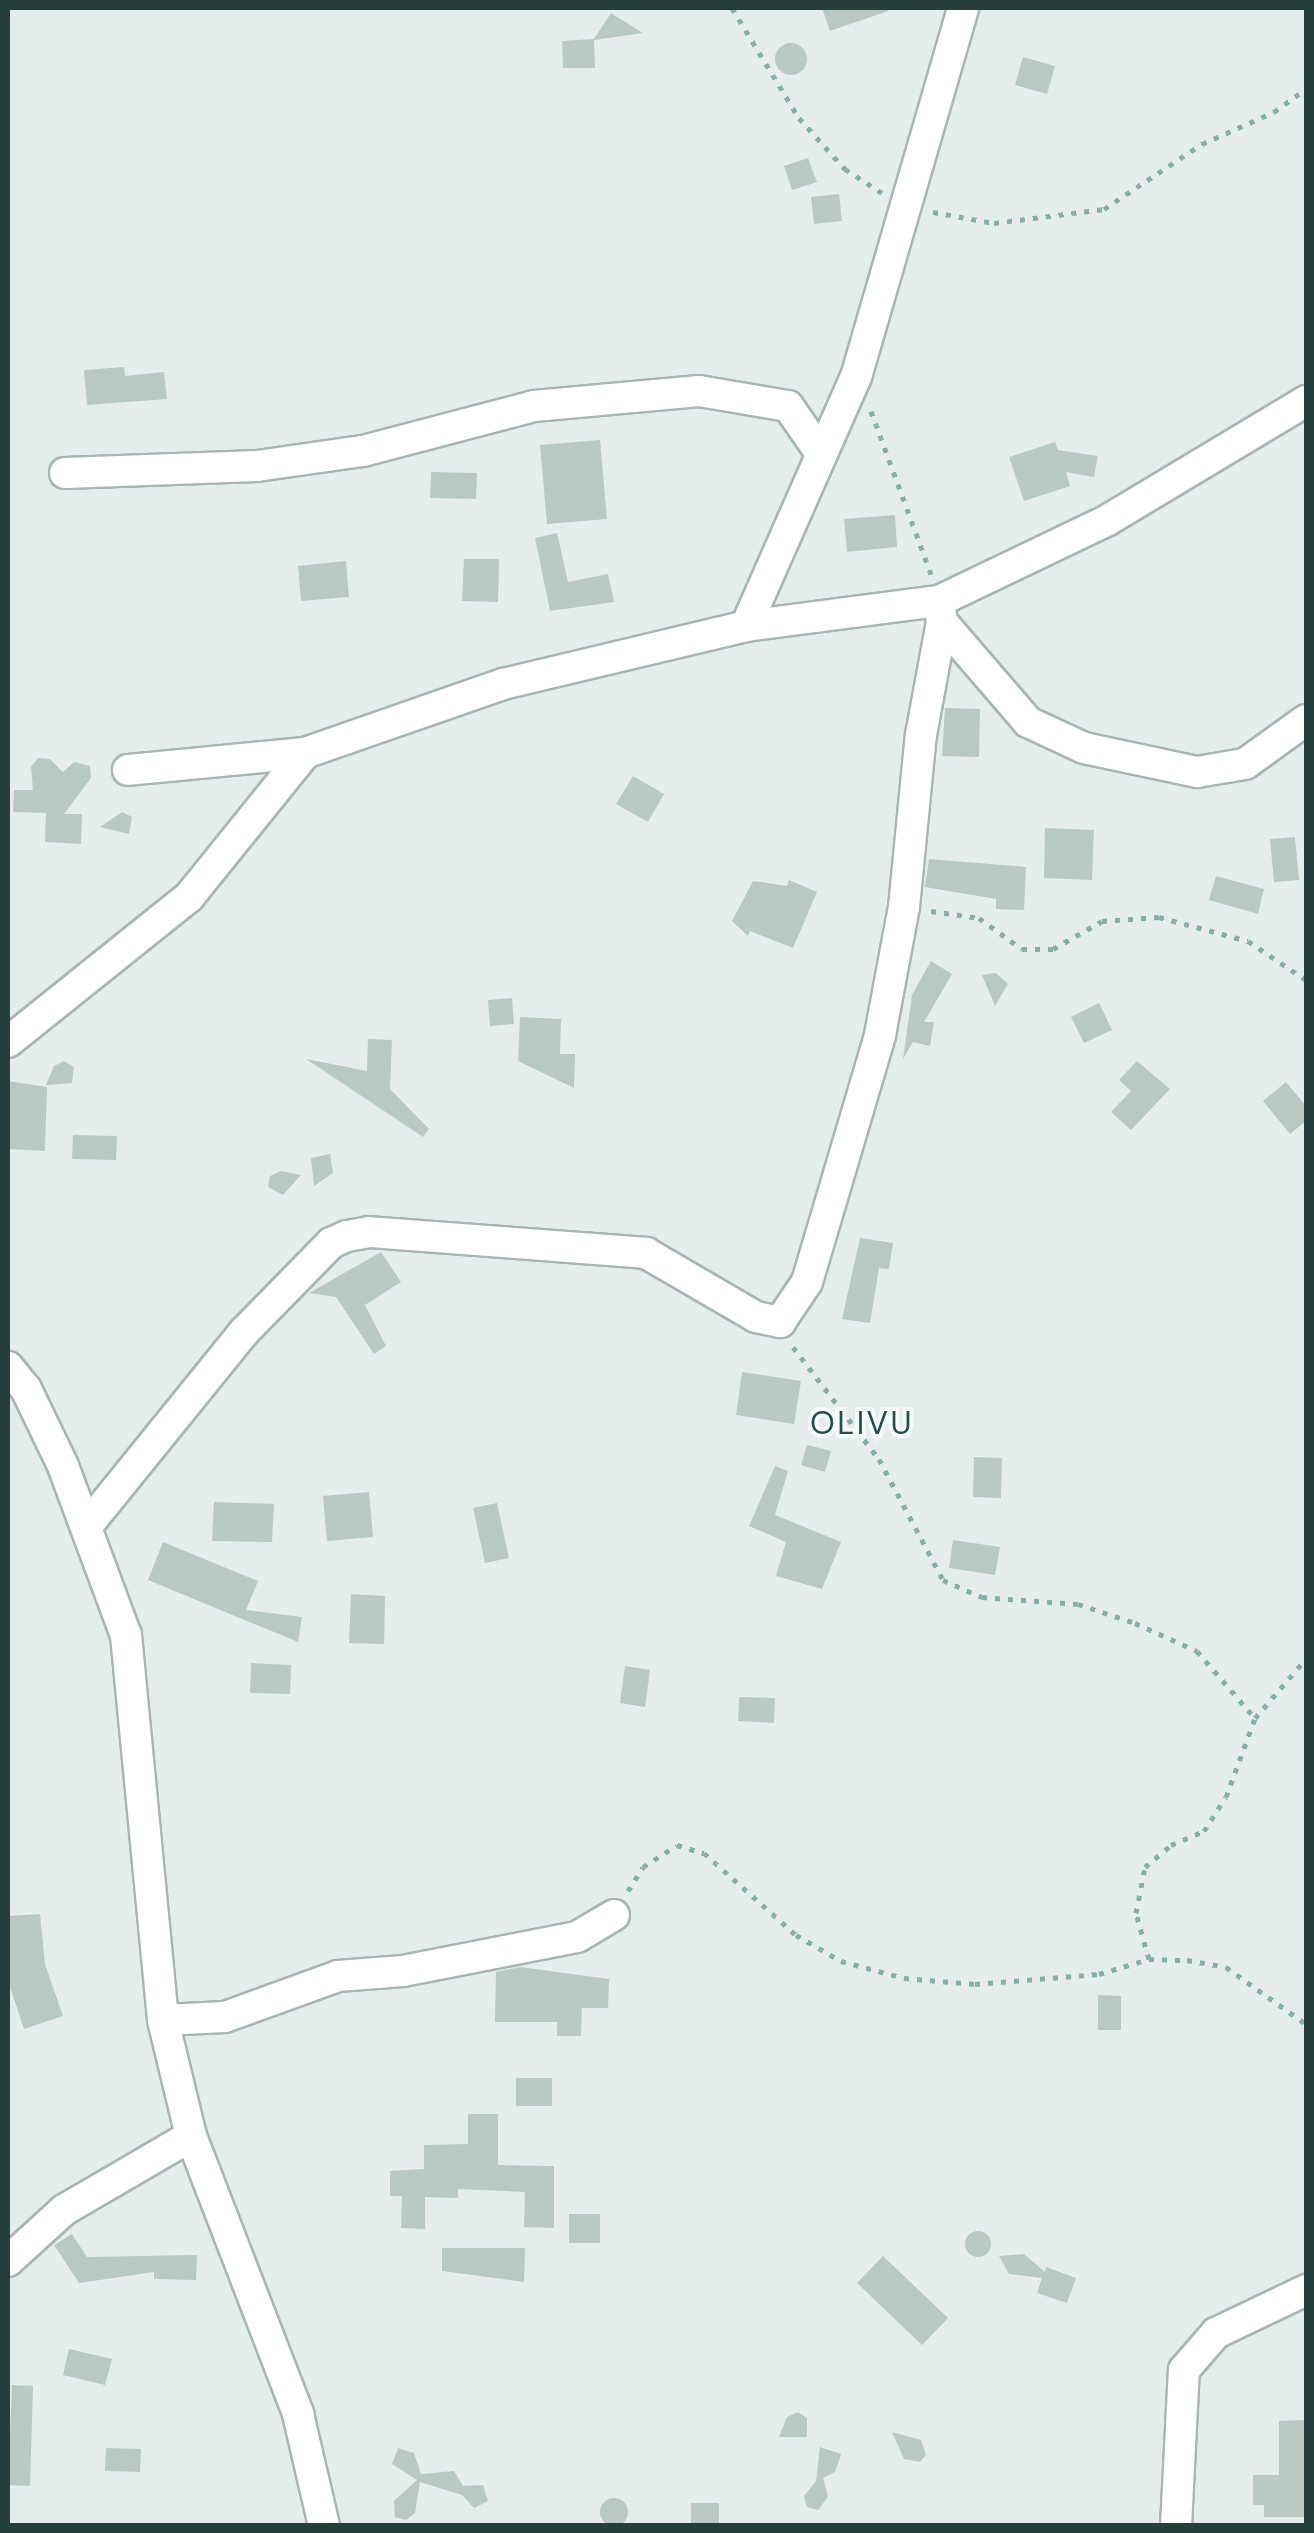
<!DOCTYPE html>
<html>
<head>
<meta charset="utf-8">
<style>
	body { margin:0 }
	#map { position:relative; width:1314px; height:2533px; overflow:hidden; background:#e4edeb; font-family:"DM Sans",sans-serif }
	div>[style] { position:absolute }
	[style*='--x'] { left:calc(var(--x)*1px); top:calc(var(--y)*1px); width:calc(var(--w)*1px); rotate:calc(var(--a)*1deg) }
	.building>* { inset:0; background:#bac8c4 }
	.round { border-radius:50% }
	.path>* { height:5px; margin-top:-2.5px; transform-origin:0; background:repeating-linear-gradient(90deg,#86afa9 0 5px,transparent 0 13px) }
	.roads { filter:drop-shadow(2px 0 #a7b5b3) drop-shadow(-2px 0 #a7b5b3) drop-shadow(0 2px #a7b5b3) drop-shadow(0 -2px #a7b5b3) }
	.minor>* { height:30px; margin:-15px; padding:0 15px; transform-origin:15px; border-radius:15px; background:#fff }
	span { translate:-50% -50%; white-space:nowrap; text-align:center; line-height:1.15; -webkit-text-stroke:8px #f5faf8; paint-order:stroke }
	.quarter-label { font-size:32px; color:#21504c; letter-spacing:2.5px }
	.frame { position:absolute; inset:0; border:10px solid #243e3c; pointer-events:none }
</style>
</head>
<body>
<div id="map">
	<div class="building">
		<i style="clip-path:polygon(822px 8px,888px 8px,888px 11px,830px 31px)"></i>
		<i style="clip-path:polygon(611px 13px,643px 33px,594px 40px,595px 68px,563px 68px,562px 41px,594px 39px)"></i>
		<i class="round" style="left:775px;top:43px;width:32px;height:32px"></i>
		<i style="clip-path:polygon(1023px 57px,1055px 66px,1047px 94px,1015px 85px)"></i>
		<i style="clip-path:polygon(808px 158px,817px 182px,792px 190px,784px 166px)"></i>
		<i style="clip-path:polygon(839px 194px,842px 221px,814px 224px,811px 197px)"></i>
		<i style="clip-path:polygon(124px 367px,125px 376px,164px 372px,167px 399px,87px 405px,84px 370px)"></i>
		<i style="clip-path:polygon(600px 440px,607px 519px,547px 524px,540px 445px)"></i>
		<i style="clip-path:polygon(1055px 442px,1058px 450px,1098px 456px,1094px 477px,1066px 472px,1070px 486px,1024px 501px,1009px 457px)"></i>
		<i style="clip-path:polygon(431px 472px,477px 473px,476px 499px,430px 498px)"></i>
		<i style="clip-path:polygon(895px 515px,897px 547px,847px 552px,844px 519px)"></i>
		<i style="clip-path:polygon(557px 533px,568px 582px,608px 574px,614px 602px,550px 611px,535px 538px)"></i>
		<i style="clip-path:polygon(464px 559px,499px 559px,498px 602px,462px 601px)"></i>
		<i style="clip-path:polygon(346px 561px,349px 597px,301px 601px,298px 566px)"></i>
		<i style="clip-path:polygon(945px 708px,980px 709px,979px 757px,942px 756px)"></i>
		<i style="clip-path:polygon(38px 758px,50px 759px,63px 772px,74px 762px,90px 766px,91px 778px,64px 814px,82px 814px,81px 844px,45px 842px,46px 813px,13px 812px,14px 790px,33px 790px,31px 767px)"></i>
		<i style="clip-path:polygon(633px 776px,664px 794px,648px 822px,616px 804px)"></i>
		<i style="clip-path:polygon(122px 812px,132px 817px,129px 834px,100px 827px)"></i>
		<i style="clip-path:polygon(1045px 828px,1094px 830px,1092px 880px,1044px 878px)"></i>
		<i style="clip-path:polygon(1295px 837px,1299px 880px,1274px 882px,1270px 839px)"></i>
		<i style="clip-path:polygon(929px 859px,1026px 867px,1024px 910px,996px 909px,996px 899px,925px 887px)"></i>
		<i style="clip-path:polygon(1216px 876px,1264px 889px,1258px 914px,1209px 900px)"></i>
		<i style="clip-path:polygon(789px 880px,817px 892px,793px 948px,750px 931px,748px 936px,732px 921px,753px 881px,787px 886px)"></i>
		<i style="clip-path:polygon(931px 961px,952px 974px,924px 1022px,934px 1022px,930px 1046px,913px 1042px,903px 1059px,912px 995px)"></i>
		<i style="clip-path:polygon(996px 973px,1008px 984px,995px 1006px,982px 975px)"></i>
		<i style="clip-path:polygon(512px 998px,514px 1024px,490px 1026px,488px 1000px)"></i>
		<i style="clip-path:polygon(1099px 1003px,1112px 1030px,1084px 1043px,1071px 1017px)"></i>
		<i style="clip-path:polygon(520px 1017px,561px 1019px,560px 1054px,575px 1054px,574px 1088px,518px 1061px)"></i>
		<i style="clip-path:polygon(368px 1039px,392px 1040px,390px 1089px,429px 1129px,423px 1137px,306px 1059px,367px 1071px)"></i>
		<i style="clip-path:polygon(64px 1061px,74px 1067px,72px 1083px,46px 1085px,54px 1066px)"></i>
		<i style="clip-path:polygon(1137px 1061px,1170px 1089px,1131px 1130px,1111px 1112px,1131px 1091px,1119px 1080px)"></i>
		<i style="clip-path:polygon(8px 1081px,47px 1087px,45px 1151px,8px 1149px)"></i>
		<i style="clip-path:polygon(1286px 1082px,1306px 1106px,1306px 1121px,1290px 1134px,1263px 1101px)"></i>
		<i style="clip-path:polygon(73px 1135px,117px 1136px,116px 1160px,72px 1159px)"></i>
		<i style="clip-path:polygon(330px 1154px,333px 1173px,314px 1186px,311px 1158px)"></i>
		<i style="clip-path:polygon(281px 1171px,301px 1175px,283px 1195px,268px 1187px,270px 1176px)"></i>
		<i style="clip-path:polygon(860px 1238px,893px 1243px,889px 1269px,879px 1268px,870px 1323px,842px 1319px)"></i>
		<i style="clip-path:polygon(381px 1252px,401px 1282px,365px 1305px,386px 1346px,374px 1354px,336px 1297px,309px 1293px)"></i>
		<i style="clip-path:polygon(742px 1372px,801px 1381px,794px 1424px,736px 1415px)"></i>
		<i style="clip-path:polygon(807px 1445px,831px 1451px,825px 1472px,801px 1465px)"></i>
		<i style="clip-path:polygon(974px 1457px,1002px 1458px,1001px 1498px,973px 1497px)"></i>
		<i style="clip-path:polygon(775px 1466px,788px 1471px,775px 1515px,841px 1542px,822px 1589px,776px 1576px,786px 1542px,749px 1526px)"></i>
		<i style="clip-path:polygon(369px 1492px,373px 1537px,327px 1541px,323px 1496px)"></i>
		<i style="clip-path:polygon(214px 1502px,274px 1504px,272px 1542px,212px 1541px)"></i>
		<i style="clip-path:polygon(497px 1503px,509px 1558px,485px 1563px,473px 1508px)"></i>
		<i style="clip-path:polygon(953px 1540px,1000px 1547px,995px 1575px,949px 1568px)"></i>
		<i style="clip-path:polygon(163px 1542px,258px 1581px,246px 1610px,302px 1617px,298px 1642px,148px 1580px)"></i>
		<i style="clip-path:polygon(351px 1594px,385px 1596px,384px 1644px,349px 1643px)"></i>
		<i style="clip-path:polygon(251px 1663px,291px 1665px,290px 1694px,250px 1693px)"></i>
		<i style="clip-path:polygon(625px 1666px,650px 1670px,645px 1707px,620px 1703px)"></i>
		<i style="clip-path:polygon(739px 1697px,775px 1698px,774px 1723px,738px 1721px)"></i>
		<i style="clip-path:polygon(40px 1914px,45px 1964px,63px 2016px,24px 2029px,8px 1981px,8px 1916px)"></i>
		<i style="clip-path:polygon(520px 1967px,609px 1979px,608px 2008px,582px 2008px,581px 2036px,557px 2036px,557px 2022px,495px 2022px,496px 1972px)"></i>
		<i style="clip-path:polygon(1098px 1995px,1121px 1996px,1121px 2030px,1098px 2030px)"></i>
		<i style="clip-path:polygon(516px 2078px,552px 2078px,552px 2106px,516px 2106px)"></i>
		<i style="clip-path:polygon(468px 2114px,498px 2114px,498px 2165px,554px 2166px,554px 2228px,524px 2227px,525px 2192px,458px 2189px,458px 2198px,425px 2197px,425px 2229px,401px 2228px,402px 2196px,390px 2196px,390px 2171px,424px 2169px,424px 2145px,468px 2144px)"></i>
		<i style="clip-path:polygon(569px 2214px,600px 2214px,600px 2243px,569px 2243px)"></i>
		<i class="round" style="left:965px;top:2231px;width:26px;height:26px"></i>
		<i style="clip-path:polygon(72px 2234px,87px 2257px,197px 2255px,196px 2280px,154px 2279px,154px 2272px,79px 2283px,54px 2245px)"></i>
		<i style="clip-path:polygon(442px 2248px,525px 2248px,524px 2282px,442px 2271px)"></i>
		<i style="clip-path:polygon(1024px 2254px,1045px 2272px,1046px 2267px,1076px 2278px,1067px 2303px,1037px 2293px,1042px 2278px,1009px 2274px,999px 2256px)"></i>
		<i style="clip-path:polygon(883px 2256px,948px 2318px,922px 2345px,857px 2283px)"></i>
		<i style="clip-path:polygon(69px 2349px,112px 2359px,105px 2385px,63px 2375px)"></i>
		<i style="clip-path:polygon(12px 2385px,33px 2386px,30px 2486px,8px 2485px)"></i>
		<i style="clip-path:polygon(798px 2412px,807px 2418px,807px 2437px,779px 2437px,787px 2417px)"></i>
		<i style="clip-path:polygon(1305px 2420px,1306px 2517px,1264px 2517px,1264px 2505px,1253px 2505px,1253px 2475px,1279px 2475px,1279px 2421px)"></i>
		<i style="clip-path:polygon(892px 2432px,921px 2440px,926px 2455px,920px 2462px,904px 2459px)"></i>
		<i style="clip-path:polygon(820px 2447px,841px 2454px,835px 2472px,823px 2478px,828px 2497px,818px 2510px,807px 2507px,804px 2496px,816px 2481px)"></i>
		<i style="clip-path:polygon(106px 2448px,141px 2449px,140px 2472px,105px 2471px)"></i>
		<i style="clip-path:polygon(398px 2448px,414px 2453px,421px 2474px,454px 2471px,463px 2486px,483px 2485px,488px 2501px,474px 2508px,462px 2495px,420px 2482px,415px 2513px,406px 2520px,395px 2517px,394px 2501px,417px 2480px,392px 2464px)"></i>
		<i class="round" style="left:600px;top:2498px;width:28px;height:28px"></i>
		<i style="clip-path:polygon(691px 2503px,719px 2503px,719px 2526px,691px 2526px)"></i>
	</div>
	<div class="path">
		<i style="--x:732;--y:8;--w:129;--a:58.7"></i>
		<i style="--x:799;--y:118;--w:69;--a:48"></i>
		<i style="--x:845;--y:169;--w:44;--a:33"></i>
		<i style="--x:933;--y:212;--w:62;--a:10.2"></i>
		<i style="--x:994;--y:223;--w:111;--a:-7.3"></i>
		<i style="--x:1104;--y:209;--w:118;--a:-33.6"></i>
		<i style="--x:1202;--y:144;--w:79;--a:-24"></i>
		<i style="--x:1274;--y:112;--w:39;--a:-36"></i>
		<i style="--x:871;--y:411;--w:174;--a:69.8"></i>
		<i style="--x:931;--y:911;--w:49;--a:8.3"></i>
		<i style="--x:979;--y:918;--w:53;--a:35.8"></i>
		<i style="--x:1022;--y:949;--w:31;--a:0"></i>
		<i style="--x:1053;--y:949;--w:56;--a:-29.7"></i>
		<i style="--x:1102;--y:921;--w:57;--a:-4"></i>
		<i style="--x:1159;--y:917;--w:92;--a:15.1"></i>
		<i style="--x:1248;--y:941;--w:70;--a:33.9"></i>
		<i style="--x:793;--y:1347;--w:141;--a:52.5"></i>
		<i style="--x:879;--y:1459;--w:137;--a:62.1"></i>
		<i style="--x:943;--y:1580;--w:43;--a:23.6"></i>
		<i style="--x:982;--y:1597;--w:96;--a:4.2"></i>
		<i style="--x:1078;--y:1604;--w:60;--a:18.4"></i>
		<i style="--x:1135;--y:1623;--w:68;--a:24.3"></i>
		<i style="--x:1197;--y:1651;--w:89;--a:49.1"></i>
		<i style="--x:628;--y:1891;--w:28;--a:-58"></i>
		<i style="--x:643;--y:1867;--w:40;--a:-32.9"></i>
		<i style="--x:677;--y:1845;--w:28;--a:17"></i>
		<i style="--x:704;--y:1853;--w:123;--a:41.7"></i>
		<i style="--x:796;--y:1935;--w:52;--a:30"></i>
		<i style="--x:841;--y:1961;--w:65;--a:15.1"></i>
		<i style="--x:904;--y:1978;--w:71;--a:4.8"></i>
		<i style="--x:975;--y:1984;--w:124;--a:-4.6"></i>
		<i style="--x:1099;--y:1974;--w:52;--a:-16.7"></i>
		<i style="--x:1149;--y:1959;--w:38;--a:2"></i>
		<i style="--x:1187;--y:1960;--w:40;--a:10"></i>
		<i style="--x:1226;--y:1967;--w:98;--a:35.5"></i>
		<i style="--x:1149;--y:1959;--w:48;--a:-105.8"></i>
		<i style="--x:1136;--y:1913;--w:47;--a:-78.9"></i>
		<i style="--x:1145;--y:1867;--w:34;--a:-40"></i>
		<i style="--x:1171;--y:1845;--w:36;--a:-23"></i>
		<i style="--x:1204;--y:1831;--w:40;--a:-57.1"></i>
		<i style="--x:1226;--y:1797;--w:84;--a:-69.8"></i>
		<i style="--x:1255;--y:1718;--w:78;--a:-49.2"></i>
	</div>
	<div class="roads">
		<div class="minor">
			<i style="--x:65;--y:473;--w:192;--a:-2.1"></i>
			<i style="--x:257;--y:466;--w:107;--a:-8.1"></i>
			<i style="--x:363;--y:451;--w:177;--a:-14.7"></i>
			<i style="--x:534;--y:406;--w:166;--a:-5.2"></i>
			<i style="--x:699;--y:391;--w:90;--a:9.6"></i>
			<i style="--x:788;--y:406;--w:56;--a:55.2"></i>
			<i style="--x:942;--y:622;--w:132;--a:49.3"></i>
			<i style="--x:1028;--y:722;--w:62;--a:24.9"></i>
			<i style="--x:1084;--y:748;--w:116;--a:12"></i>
			<i style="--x:1197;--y:772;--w:49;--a:-9.5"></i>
			<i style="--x:1245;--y:764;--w:75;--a:-35.8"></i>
			<i style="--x:746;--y:626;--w:272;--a:-66.2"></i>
			<i style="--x:856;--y:377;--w:384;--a:-73.8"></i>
			<i style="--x:128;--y:770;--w:178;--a:-5.5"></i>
			<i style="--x:305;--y:753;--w:210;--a:-19.2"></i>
			<i style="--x:503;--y:684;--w:250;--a:-13.4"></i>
			<i style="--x:746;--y:626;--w:195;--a:-7.4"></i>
			<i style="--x:939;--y:601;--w:187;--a:-25.6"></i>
			<i style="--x:1108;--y:520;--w:231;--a:-31"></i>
			<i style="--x:8;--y:1042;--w:232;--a:-38.7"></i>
			<i style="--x:189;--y:897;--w:185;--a:-51.1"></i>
			<i style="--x:8;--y:1367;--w:28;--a:51"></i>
			<i style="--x:26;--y:1389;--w:85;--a:64.3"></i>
			<i style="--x:63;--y:1466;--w:180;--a:69.6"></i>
			<i style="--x:126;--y:1635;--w:387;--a:84.5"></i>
			<i style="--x:163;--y:2020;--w:119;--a:76.4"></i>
			<i style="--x:191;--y:2136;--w:298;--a:68.9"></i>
			<i style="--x:298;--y:2414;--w:115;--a:76.9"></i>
			<i style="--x:86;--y:1527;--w:250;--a:-51"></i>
			<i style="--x:243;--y:1333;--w:126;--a:-45.6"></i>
			<i style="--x:331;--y:1243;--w:17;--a:-24"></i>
			<i style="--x:347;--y:1236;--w:22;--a:-10"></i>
			<i style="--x:369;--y:1232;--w:278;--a:4.3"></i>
			<i style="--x:646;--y:1253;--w:127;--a:30.2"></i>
			<i style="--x:756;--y:1317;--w:25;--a:12"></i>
			<i style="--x:780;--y:1322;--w:48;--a:-56"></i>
			<i style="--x:807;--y:1282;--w:258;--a:-73.5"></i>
			<i style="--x:880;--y:1035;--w:130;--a:-79.4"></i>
			<i style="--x:904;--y:907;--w:173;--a:-84.4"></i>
			<i style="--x:921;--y:735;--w:115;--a:-79.5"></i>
			<i style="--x:942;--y:622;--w:21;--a:-98"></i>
			<i style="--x:163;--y:2020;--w:62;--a:-2.8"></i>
			<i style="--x:225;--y:2017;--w:120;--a:-19.9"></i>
			<i style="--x:338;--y:1976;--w:65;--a:-4.4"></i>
			<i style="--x:403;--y:1971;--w:177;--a:-11.1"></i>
			<i style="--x:577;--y:1937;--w:43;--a:-30.7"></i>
			<i style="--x:8;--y:2261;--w:76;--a:-42.3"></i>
			<i style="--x:64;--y:2210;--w:147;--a:-30.2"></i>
			<i style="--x:1176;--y:2526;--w:156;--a:-87.1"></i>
			<i style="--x:1184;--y:2370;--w:49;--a:-49.1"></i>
			<i style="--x:1216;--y:2333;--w:100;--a:-25.5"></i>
		</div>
	</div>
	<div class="quarter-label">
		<span style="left:862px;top:1423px">OLIVU</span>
	</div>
	<div class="frame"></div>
</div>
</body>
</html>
